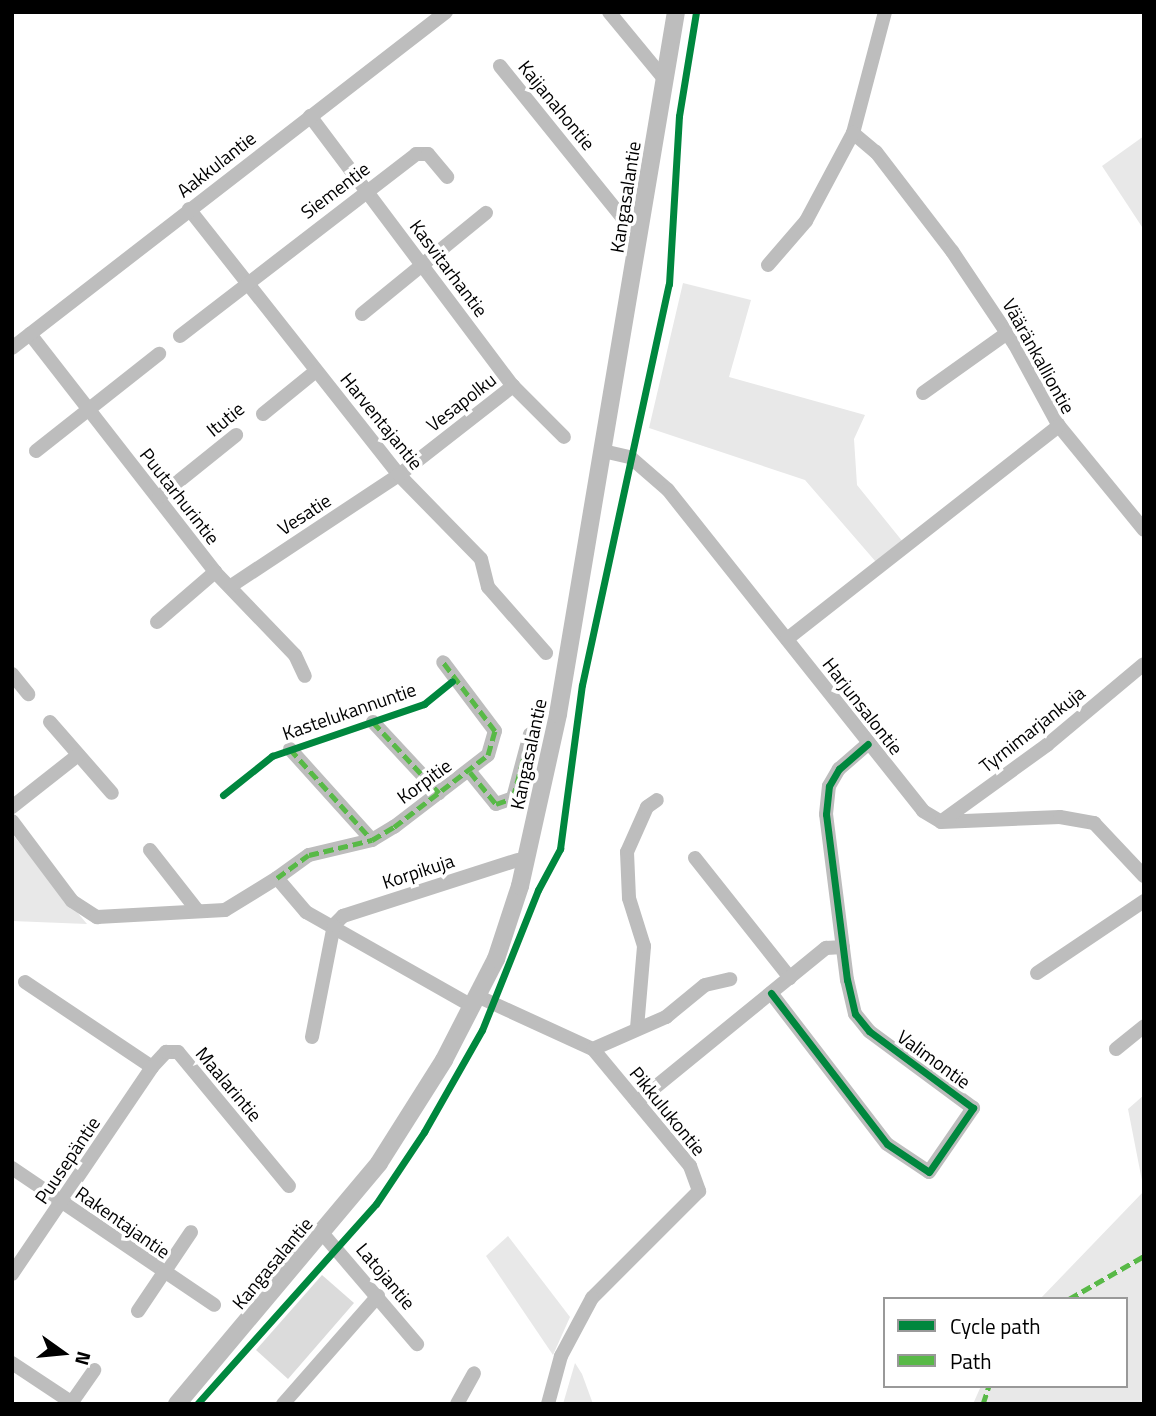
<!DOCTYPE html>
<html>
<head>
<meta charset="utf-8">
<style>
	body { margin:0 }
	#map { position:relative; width:1156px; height:1416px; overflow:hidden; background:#fff; font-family:"Titillium Web",sans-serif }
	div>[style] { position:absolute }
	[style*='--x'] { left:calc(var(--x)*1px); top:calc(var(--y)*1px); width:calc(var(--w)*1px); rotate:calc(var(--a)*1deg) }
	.green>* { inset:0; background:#e8e8e8 }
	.building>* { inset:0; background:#dbdbdb }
	.minor>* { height:14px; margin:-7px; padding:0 7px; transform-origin:7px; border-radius:7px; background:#bdbdbd }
	.major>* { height:18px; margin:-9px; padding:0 9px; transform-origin:9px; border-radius:9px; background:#bdbdbd }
	.quiet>* { height:5px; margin-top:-2.5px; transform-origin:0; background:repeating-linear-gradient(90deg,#58b947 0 10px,transparent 0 15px) }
	.cycleway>* { height:7px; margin:-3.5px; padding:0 3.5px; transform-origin:3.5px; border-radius:3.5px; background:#00873e }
	span { translate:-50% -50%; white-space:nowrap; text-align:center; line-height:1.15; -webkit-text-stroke:7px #fff; paint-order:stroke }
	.street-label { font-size:19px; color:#000 }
	.frame { position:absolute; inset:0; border:14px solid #000; pointer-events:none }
	.legend { position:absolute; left:883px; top:1297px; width:245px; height:91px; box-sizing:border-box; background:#fff; border:2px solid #999; margin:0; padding:9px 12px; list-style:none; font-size:21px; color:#000 }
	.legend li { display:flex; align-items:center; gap:14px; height:35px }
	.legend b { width:35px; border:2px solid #999 }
	.north { position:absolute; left:28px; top:1318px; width:70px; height:70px; -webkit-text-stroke:5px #fff; paint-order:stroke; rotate:105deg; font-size:19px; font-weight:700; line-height:28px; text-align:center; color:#000 }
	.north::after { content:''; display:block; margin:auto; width:24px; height:32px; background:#000; clip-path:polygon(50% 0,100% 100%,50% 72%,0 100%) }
</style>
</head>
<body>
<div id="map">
	<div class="green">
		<i style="clip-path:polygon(1144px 136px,1144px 230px,1102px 166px)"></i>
		<i style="clip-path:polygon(683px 283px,751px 300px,729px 377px,865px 415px,854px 439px,857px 485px,903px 542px,876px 562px,805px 480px,649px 428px)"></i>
		<i style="clip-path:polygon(12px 834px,87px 924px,12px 921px)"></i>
		<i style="clip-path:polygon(1144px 1095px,1144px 1404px,973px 1404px,981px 1386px,1126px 1386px,1126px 1299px,1040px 1299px,1144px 1191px,1128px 1109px)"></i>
		<i style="clip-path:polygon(508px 1236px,570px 1317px,553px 1355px,486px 1256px)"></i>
		<i style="clip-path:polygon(575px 1363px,582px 1374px,593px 1404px,563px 1404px)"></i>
	</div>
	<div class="building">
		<i style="clip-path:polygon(322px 1275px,354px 1303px,288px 1379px,256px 1350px)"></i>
	</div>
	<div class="minor">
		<i style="--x:609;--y:12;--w:88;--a:50.5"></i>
		<i style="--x:885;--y:12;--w:125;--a:104.8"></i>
		<i style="--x:853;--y:133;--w:30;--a:40"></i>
		<i style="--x:876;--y:152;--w:125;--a:52.5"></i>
		<i style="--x:952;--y:251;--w:113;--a:56.2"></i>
		<i style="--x:1015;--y:345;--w:92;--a:61.5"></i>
		<i style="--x:1059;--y:426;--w:134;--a:50.7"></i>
		<i style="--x:500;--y:66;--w:199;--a:51.1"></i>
		<i style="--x:625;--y:221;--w:17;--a:21"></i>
		<i style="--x:310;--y:116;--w:338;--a:53.1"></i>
		<i style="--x:513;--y:386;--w:72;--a:45"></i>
		<i style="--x:189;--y:209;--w:339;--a:51.7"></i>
		<i style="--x:399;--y:475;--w:117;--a:45.7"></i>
		<i style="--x:481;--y:559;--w:29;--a:76"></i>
		<i style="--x:488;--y:587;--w:88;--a:48.7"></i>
		<i style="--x:768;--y:265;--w:58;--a:-49.2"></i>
		<i style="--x:806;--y:221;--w:100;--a:-61.9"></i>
		<i style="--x:362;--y:314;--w:160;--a:-39.2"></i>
		<i style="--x:30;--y:334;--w:301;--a:52.1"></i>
		<i style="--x:215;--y:572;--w:115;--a:46.1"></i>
		<i style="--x:295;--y:655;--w:23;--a:65"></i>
		<i style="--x:180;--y:336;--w:298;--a:-37.6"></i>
		<i style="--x:416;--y:154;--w:12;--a:0"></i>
		<i style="--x:428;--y:154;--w:30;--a:50"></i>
		<i style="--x:12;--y:348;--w:549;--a:-37.75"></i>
		<i style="--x:923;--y:393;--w:103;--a:-35.5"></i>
		<i style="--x:263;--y:414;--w:68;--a:-39.1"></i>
		<i style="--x:36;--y:451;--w:157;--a:-38.3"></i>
		<i style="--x:603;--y:451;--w:28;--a:13"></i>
		<i style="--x:630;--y:457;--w:50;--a:41"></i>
		<i style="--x:668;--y:490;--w:410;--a:51.5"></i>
		<i style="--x:923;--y:811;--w:21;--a:31"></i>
		<i style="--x:941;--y:822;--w:119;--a:-2.4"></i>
		<i style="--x:1060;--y:817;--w:35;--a:10"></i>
		<i style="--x:1094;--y:823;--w:73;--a:46.7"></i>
		<i style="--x:159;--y:497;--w:99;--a:-38.8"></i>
		<i style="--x:231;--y:586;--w:201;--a:-33.5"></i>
		<i style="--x:399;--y:475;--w:145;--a:-38"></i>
		<i style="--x:157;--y:622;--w:77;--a:-40.8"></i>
		<i style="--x:787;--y:639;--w:345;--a:-38.1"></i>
		<i style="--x:12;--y:674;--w:26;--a:51"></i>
		<i style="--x:50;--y:722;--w:94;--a:48.9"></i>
		<i style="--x:373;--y:722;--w:97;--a:47.1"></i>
		<i style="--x:290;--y:749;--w:122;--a:48"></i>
		<i style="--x:470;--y:772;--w:41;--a:50.9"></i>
		<i style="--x:496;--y:804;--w:18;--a:-19"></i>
		<i style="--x:513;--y:798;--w:66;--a:-75.1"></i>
		<i style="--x:12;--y:807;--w:84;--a:-38.2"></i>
		<i style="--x:12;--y:821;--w:100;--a:53.1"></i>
		<i style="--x:72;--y:901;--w:30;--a:33"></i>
		<i style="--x:97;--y:917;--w:128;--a:-3.1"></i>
		<i style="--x:225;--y:910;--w:61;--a:-31.6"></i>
		<i style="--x:277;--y:878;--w:45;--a:49.5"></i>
		<i style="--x:306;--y:912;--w:191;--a:29.5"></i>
		<i style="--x:942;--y:821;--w:130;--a:-35.9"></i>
		<i style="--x:1047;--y:745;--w:126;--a:-39.9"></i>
		<i style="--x:150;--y:850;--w:76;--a:51.9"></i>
		<i style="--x:695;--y:858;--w:153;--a:51.6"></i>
		<i style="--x:277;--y:878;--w:39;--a:-36"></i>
		<i style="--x:309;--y:855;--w:65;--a:-13.4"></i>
		<i style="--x:372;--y:840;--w:26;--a:-31"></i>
		<i style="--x:394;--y:827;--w:118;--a:-37.5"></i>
		<i style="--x:488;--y:755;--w:25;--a:-74"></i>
		<i style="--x:495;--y:731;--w:86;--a:-127"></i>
		<i style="--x:1037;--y:973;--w:129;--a:-33.9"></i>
		<i style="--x:25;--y:982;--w:153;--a:33.8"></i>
		<i style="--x:152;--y:1067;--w:21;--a:-47"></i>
		<i style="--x:166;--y:1052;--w:12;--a:0"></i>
		<i style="--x:178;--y:1052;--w:174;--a:50.4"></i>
		<i style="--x:771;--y:993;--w:190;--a:52.5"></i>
		<i style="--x:887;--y:1144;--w:50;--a:33.7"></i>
		<i style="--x:929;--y:1172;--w:78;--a:-55.5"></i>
		<i style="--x:973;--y:1108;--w:129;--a:-143.5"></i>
		<i style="--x:869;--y:1031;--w:22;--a:-129"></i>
		<i style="--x:855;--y:1014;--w:35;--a:-103"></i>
		<i style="--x:847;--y:980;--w:167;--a:-97.2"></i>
		<i style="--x:826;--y:814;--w:28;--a:-84"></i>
		<i style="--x:829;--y:786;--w:20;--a:-60"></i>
		<i style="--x:839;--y:769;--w:38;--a:-41"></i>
		<i style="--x:477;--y:996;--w:128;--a:24.6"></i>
		<i style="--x:593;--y:1049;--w:152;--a:50.3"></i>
		<i style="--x:690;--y:1166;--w:27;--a:70"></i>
		<i style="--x:699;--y:1191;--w:151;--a:135"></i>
		<i style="--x:592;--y:1298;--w:66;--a:118.1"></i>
		<i style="--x:561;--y:1356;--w:50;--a:105.2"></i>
		<i style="--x:637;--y:1028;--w:82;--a:-85.1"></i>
		<i style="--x:644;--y:946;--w:50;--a:-107.4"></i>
		<i style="--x:629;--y:898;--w:46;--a:-92.5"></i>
		<i style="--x:627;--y:852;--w:49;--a:-66"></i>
		<i style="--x:647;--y:807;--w:12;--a:-35"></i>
		<i style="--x:312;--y:1037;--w:114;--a:-78.9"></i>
		<i style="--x:334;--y:925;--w:13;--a:-45"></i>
		<i style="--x:343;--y:916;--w:183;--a:-17.8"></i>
		<i style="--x:593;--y:1049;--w:80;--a:-23.7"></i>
		<i style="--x:666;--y:1017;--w:50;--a:-39.4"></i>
		<i style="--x:705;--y:985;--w:26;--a:-13"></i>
		<i style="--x:1116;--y:1049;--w:36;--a:-39"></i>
		<i style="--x:637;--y:1102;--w:244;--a:-39.2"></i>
		<i style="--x:826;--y:948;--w:17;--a:-3"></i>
		<i style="--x:12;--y:1168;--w:244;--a:34.1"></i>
		<i style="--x:323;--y:1234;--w:145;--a:49.5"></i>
		<i style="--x:12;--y:1274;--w:250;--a:-55.9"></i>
		<i style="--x:138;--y:1311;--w:95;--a:-56.1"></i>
		<i style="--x:12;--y:1363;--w:74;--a:33.5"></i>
		<i style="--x:72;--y:1402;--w:39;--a:-55"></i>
		<i style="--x:283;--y:1404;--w:144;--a:-48.7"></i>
		<i style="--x:457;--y:1404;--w:35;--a:-61"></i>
	</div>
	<div class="major">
		<i style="--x:177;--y:1404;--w:314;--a:-50"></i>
		<i style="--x:379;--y:1163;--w:122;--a:-57.7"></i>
		<i style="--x:444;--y:1060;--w:114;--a:-62.8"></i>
		<i style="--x:496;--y:959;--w:77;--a:-71.8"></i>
		<i style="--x:520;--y:886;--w:176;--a:-77.5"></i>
		<i style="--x:558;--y:714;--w:712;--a:-80.46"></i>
	</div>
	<div class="quiet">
		<i style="--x:373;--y:722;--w:97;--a:47.1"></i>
		<i style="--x:290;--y:749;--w:122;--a:48"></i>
		<i style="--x:470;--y:772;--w:41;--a:50.9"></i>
		<i style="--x:496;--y:804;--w:18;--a:-19"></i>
		<i style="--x:513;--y:798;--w:66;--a:-75.1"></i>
		<i style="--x:277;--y:878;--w:39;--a:-36"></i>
		<i style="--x:309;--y:855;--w:65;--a:-13.4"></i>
		<i style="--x:372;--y:840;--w:26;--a:-31"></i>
		<i style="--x:394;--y:827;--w:118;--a:-37.5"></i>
		<i style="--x:488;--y:755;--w:25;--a:-74"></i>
		<i style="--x:495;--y:731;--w:86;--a:-127"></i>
		<i style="--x:1069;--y:1299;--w:86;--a:-29.8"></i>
		<i style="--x:983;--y:1404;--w:19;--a:-72"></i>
	</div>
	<div class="cycleway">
		<i style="--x:223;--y:795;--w:63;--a:-38.5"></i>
		<i style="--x:272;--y:756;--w:161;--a:-18.9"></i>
		<i style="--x:424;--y:704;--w:36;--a:-39"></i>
		<i style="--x:771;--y:993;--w:190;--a:52.5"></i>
		<i style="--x:887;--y:1144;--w:50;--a:33.7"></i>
		<i style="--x:929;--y:1172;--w:78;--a:-55.5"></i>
		<i style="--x:973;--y:1108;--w:129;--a:-143.5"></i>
		<i style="--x:869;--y:1031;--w:22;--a:-129"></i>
		<i style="--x:855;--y:1014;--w:35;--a:-103"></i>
		<i style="--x:847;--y:980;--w:167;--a:-97.2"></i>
		<i style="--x:826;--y:814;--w:28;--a:-84"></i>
		<i style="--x:829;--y:786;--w:20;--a:-60"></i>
		<i style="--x:839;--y:769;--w:38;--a:-41"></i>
		<i style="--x:197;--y:1404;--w:268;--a:-48.2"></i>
		<i style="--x:376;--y:1204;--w:87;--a:-56.3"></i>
		<i style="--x:424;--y:1132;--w:117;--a:-60.4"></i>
		<i style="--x:482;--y:1030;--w:151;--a:-68.2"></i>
		<i style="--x:538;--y:890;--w:47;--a:-61.8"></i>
		<i style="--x:560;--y:849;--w:165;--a:-82.4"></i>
		<i style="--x:582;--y:685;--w:410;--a:-77.8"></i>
		<i style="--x:669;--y:284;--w:168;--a:-86.6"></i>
		<i style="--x:679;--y:116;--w:105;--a:-80.7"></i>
	</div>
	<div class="street-label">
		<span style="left:557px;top:105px;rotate:51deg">Kaijanahontie</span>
		<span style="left:216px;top:164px;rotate:-38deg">Aakkulantie</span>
		<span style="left:335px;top:190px;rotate:-37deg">Siementie</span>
		<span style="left:625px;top:197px;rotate:-81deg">Kangasalantie</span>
		<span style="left:449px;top:268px;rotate:53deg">Kasvitarhantie</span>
		<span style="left:1039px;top:356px;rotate:61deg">Vääränkalliontie</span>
		<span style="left:461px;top:402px;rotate:-38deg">Vesapolku</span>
		<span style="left:225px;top:419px;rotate:-39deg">Itutie</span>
		<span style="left:382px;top:421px;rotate:51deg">Harventajantie</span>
		<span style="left:180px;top:496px;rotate:52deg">Puutarhurintie</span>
		<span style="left:304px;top:514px;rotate:-33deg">Vesatie</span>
		<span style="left:863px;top:706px;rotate:52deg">Harjunsalontie</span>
		<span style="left:349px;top:711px;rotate:-19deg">Kastelukannuntie</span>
		<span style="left:1032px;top:729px;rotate:-38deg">Tyrnimarjankuja</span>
		<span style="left:528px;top:754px;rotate:-78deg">Kangasalantie</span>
		<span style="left:424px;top:781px;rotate:-36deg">Korpitie</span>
		<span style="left:418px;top:871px;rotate:-18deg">Korpikuja</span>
		<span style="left:934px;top:1059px;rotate:36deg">Valimontie</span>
		<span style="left:229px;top:1084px;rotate:50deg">Maalarintie</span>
		<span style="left:668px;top:1111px;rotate:51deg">Pikkulukontie</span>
		<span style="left:67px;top:1160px;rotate:-56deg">Puusepäntie</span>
		<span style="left:123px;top:1222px;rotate:35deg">Rakentajantie</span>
		<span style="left:272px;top:1263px;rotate:-50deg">Kangasalantie</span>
		<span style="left:386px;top:1276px;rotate:50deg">Latojantie</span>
	</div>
	<div class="frame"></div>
	<ul class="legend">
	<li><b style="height:9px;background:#00873e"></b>Cycle path</li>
	<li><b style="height:9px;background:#58b947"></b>Path</li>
	</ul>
	<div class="north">N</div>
</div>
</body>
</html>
